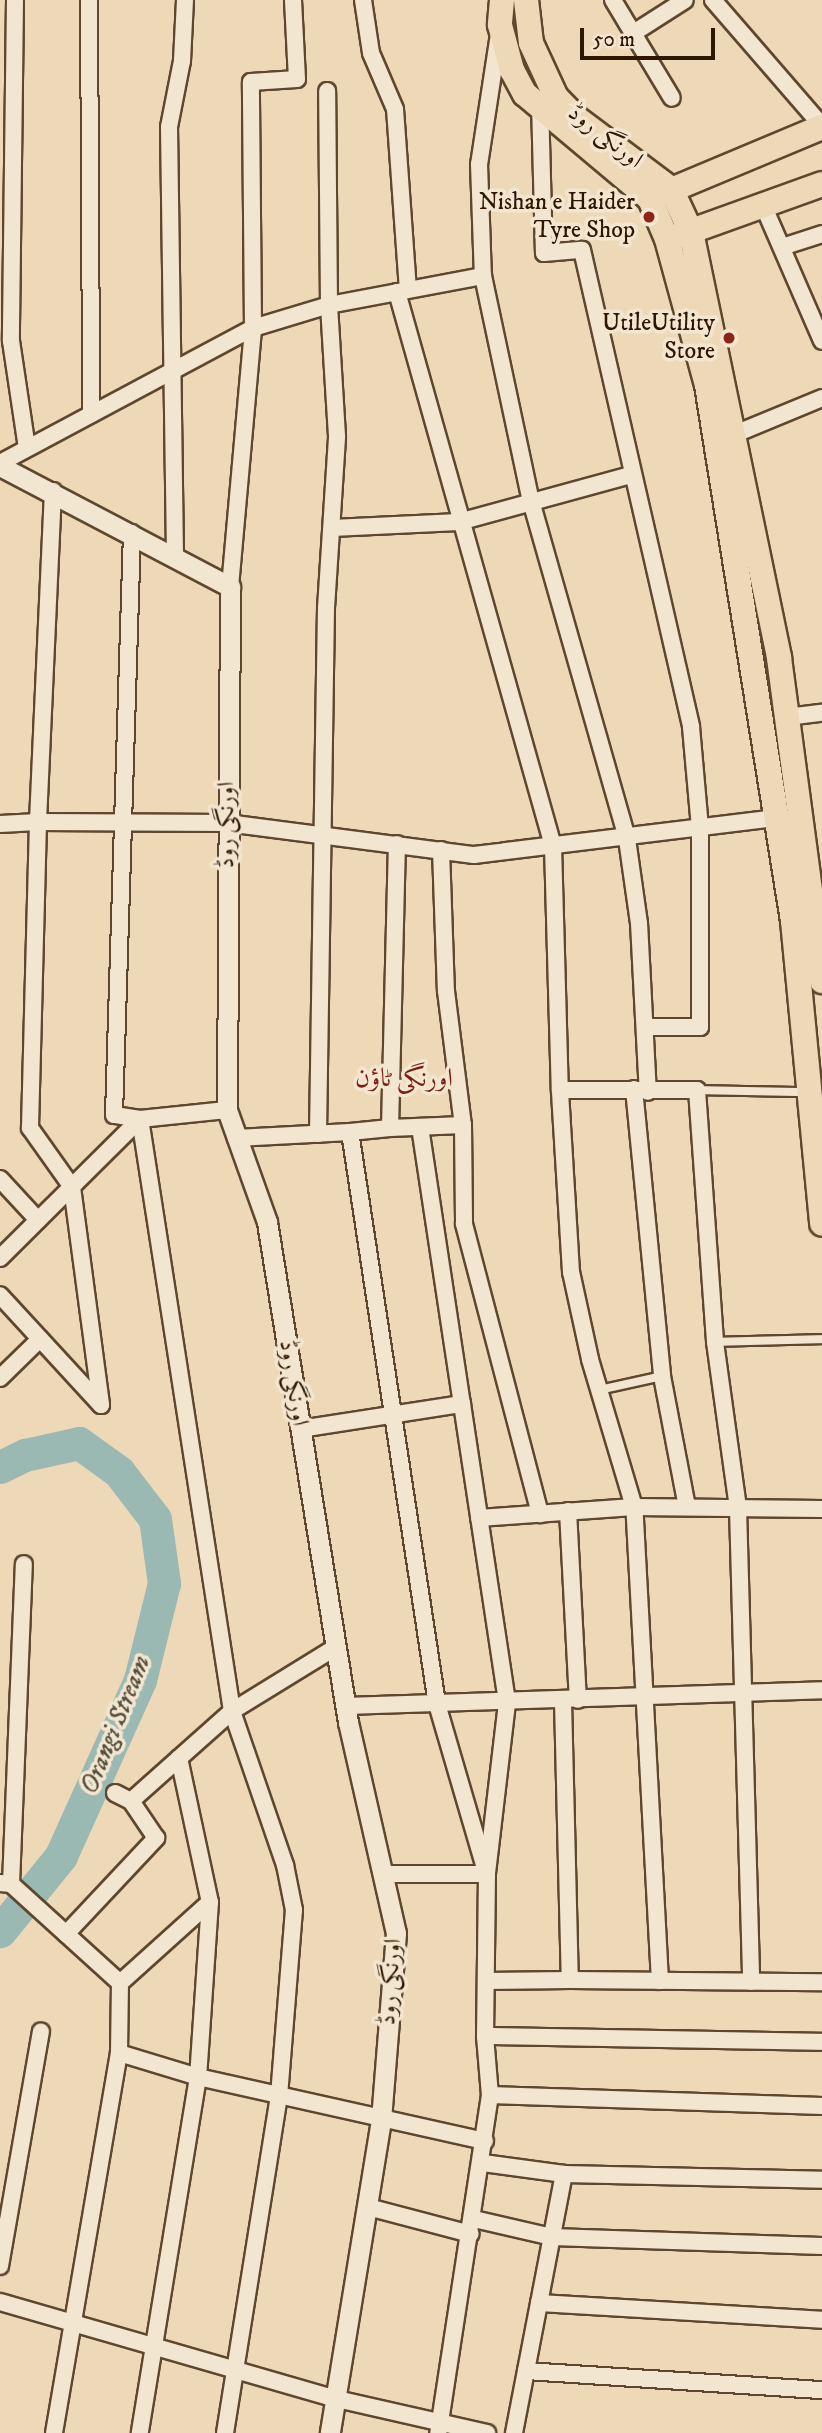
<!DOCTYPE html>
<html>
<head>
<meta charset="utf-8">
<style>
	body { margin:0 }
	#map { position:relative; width:822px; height:2433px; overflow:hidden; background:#edd9b7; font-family:"IM FELL DW Pica",Amiri,serif }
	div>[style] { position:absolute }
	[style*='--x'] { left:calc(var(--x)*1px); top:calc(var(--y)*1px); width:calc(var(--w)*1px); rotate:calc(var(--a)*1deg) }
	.river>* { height:33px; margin:-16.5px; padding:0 16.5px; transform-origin:16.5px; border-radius:16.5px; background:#9ab9b3 }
	.roads { filter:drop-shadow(2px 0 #5e472e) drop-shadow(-2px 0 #5e472e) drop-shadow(0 2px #5e472e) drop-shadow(0 -2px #5e472e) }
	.service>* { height:8px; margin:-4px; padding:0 4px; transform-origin:4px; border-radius:4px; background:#f3e6d0 }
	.minor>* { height:16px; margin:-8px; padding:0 8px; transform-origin:8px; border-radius:8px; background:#f3e6d0 }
	.tertiary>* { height:19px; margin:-9.5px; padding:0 9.5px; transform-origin:9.5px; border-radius:9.5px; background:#f3e6d0 }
	.primary>* { height:24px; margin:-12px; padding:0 12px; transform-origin:12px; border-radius:12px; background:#edd9b7 }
	.dots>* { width:19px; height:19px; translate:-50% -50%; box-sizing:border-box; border:4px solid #f3e6d0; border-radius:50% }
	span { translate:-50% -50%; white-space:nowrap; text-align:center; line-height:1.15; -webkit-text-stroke:7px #f3e6d0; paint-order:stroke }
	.street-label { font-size:24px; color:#2e1601 }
	.poi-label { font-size:24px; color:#2e1601 }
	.right { translate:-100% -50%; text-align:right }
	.neighbourhood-label { font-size:26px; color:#7a1f14 }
	.water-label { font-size:26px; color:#544f3f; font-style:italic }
	.scale { position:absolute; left:580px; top:28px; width:135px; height:32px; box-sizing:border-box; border:4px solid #2e1601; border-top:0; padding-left:9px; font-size:21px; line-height:24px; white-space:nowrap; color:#2e1601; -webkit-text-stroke:5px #f3e6d0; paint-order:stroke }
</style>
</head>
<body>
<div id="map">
	<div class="river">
		<i style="--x:0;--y:1467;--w:28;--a:-26"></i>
		<i style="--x:25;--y:1455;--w:55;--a:-12.5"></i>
		<i style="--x:79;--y:1443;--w:49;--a:35.9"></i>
		<i style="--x:119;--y:1472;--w:59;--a:52.5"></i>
		<i style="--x:155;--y:1519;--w:65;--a:82"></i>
		<i style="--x:164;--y:1583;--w:100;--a:103.9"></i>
		<i style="--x:140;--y:1680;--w:193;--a:114.2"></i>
		<i style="--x:61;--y:1856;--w:97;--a:129.1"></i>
	</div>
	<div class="roads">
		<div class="service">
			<i style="--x:697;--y:1090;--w:109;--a:1.1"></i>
			<i style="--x:715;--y:1342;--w:107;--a:-1.6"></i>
			<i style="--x:599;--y:1390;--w:65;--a:-12.5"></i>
		</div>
		<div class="minor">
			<i style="--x:15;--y:0;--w:341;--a:90.7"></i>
			<i style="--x:11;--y:341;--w:108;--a:81.5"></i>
			<i style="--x:89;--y:0;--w:414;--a:89.7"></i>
			<i style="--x:363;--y:0;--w:54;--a:81.4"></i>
			<i style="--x:371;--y:53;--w:61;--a:66.8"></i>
			<i style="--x:395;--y:109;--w:180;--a:85.9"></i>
			<i style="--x:613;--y:0;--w:114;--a:59"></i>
			<i style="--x:713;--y:0;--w:167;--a:49.1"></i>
			<i style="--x:635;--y:32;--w:59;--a:-32.6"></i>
			<i style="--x:499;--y:34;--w:132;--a:98.7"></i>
			<i style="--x:479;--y:164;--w:112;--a:88"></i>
			<i style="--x:483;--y:276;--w:230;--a:78"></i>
			<i style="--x:531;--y:501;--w:351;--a:74.1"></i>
			<i style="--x:627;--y:839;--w:85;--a:81.9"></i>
			<i style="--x:639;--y:923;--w:169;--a:87"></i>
			<i style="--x:540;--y:102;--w:151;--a:88.5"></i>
			<i style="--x:544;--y:253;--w:38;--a:-5"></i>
			<i style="--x:582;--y:250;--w:489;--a:77.1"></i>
			<i style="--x:691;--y:727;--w:100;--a:84.9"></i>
			<i style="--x:700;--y:827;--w:200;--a:90"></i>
			<i style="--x:700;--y:1027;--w:55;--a:180"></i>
			<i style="--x:763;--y:205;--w:148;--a:66.5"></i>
			<i style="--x:782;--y:247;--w:42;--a:-18"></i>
			<i style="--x:397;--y:292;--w:576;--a:74.27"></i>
			<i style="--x:553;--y:846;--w:244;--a:88.4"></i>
			<i style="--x:735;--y:434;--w:94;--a:-22.5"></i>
			<i style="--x:0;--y:463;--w:287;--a:-28.1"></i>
			<i style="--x:253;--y:328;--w:79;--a:-16.8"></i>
			<i style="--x:329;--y:305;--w:157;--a:-10.7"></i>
			<i style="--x:53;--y:491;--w:331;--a:92.6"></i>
			<i style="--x:38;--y:822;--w:189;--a:0.3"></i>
			<i style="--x:227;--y:823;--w:249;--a:7.4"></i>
			<i style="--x:474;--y:855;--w:305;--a:-7"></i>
			<i style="--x:332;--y:528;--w:127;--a:-2.7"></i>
			<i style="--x:459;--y:522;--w:178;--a:-15.3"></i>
			<i style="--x:175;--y:556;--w:429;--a:-90.8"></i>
			<i style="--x:169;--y:127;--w:67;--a:-78.9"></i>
			<i style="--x:182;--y:61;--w:61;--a:-87.2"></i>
			<i style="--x:230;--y:587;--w:260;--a:-84.9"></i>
			<i style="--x:253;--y:328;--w:246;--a:-90.5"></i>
			<i style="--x:251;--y:82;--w:46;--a:-3.7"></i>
			<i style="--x:297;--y:79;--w:79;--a:-92.9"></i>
			<i style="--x:787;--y:717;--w:35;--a:-7"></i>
			<i style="--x:0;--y:824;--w:38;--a:-3"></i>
			<i style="--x:38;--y:822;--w:306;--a:91.5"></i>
			<i style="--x:30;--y:1128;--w:72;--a:54.6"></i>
			<i style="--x:72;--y:1187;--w:220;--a:82.4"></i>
			<i style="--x:101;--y:1405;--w:149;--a:-132.6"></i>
			<i style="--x:441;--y:850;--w:141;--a:88"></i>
			<i style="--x:446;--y:991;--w:135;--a:82.8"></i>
			<i style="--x:634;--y:1089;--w:288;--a:84.4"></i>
			<i style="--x:662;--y:1376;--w:133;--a:79.2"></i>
			<i style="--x:420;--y:1127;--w:280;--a:81.4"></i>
			<i style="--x:390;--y:1128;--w:73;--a:-2.4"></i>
			<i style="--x:463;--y:1125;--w:99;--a:89.4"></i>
			<i style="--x:464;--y:1224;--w:300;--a:75.3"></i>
			<i style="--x:350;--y:1132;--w:40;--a:-5.7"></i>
			<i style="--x:390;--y:1128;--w:284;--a:-88.6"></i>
			<i style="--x:318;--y:1134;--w:526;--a:-89.13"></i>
			<i style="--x:326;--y:608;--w:172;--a:-86.3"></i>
			<i style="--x:337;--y:436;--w:131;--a:-93.5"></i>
			<i style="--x:329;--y:305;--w:214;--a:-90.5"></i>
			<i style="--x:236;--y:1138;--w:114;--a:-3"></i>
			<i style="--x:350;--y:1132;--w:579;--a:81.35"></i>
			<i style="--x:437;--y:1704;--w:168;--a:73.7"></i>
			<i style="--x:0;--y:1179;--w:56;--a:47.2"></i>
			<i style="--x:0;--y:1258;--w:197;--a:-44.8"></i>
			<i style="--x:140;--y:1119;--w:26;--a:-171"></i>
			<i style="--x:114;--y:1115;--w:582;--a:-88.23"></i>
			<i style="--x:0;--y:1378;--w:56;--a:-44.3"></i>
			<i style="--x:300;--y:1429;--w:164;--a:-8.8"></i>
			<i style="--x:462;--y:1404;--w:302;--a:81.4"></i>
			<i style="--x:507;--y:1703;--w:172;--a:96.7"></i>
			<i style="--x:487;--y:1874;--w:162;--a:90.7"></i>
			<i style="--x:485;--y:2036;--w:59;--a:85.2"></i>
			<i style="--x:490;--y:2095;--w:342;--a:98.7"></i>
			<i style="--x:568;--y:1511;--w:189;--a:87"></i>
			<i style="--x:479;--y:1518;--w:155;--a:-4.1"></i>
			<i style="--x:634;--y:1507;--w:188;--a:0.6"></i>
			<i style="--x:563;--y:1701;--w:279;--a:88.6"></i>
			<i style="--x:570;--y:1980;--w:252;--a:0.5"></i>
			<i style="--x:346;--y:1706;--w:476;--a:-1.9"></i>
			<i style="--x:179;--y:1758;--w:147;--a:77.9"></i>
			<i style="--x:115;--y:1793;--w:18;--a:27"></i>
			<i style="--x:131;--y:1801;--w:135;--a:-41.7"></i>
			<i style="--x:232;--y:1711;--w:122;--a:-31.6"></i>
			<i style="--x:383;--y:1874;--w:104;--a:0"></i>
			<i style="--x:0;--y:1883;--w:11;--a:5"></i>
			<i style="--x:11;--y:1884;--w:147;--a:42.2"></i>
			<i style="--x:11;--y:1884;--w:320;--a:-87.7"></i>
			<i style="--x:66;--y:1934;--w:132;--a:-46.8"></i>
			<i style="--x:156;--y:1838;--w:45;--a:-124"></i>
			<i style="--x:486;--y:1981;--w:84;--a:-0.7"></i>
			<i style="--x:660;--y:1981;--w:475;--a:-93.1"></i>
			<i style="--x:634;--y:1507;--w:154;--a:-106.6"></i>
			<i style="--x:590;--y:1359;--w:89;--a:-102.3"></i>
			<i style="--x:571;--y:1272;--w:182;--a:-93.5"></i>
			<i style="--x:560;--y:1090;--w:137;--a:0"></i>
			<i style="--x:697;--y:1090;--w:253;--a:85.9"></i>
			<i style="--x:715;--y:1342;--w:168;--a:82.1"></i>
			<i style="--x:738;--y:1508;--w:474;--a:88.4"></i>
			<i style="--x:485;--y:2036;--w:337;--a:1"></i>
			<i style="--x:119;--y:2053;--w:83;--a:16.9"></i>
			<i style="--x:198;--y:2077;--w:294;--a:12.6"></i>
			<i style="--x:490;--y:2095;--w:332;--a:1.9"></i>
			<i style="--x:483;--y:2163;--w:82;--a:7.7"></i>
			<i style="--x:564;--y:2174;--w:258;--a:1.3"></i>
			<i style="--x:368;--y:2207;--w:106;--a:14.7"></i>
			<i style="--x:474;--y:2219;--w:80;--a:13"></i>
			<i style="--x:552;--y:2237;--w:270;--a:1.9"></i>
			<i style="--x:0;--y:2266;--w:238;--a:-80.1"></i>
			<i style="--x:0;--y:2302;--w:351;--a:16.1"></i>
			<i style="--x:337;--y:2399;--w:154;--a:12.8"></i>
			<i style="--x:539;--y:2303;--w:284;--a:3.4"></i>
			<i style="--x:526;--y:2371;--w:297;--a:3.7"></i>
			<i style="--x:54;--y:2433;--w:386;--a:-80.3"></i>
			<i style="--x:119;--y:2053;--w:70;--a:-89.2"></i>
			<i style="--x:120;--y:1983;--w:121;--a:-42"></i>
			<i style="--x:210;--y:1902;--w:175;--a:93.9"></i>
			<i style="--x:198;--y:2077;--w:361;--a:99.3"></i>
			<i style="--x:225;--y:2433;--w:341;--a:-80.9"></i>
			<i style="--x:279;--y:2096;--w:187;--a:-85.4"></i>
			<i style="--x:294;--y:1910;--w:46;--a:-101.3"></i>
			<i style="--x:285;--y:1865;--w:163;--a:-109"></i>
			<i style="--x:232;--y:1711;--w:599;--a:-98.83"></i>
			<i style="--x:140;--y:1119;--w:87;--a:-5.9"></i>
			<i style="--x:514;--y:2433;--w:264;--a:-79.1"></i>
		</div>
		<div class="tertiary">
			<i style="--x:0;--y:466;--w:260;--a:27.7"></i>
			<i style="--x:230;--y:587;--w:523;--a:90.33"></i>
			<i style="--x:227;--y:1110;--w:119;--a:70.3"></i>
			<i style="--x:267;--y:1222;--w:507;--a:80.8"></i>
			<i style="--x:348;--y:1722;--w:216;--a:77.2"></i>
			<i style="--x:396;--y:1933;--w:188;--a:94.6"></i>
			<i style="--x:381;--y:2120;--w:317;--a:99.3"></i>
		</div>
		<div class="primary">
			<i style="--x:502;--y:0;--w:25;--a:95"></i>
			<i style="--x:500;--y:25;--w:47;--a:75.1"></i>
			<i style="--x:512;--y:70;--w:27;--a:62"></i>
			<i style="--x:525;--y:94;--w:163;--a:40"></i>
			<i style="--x:650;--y:199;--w:43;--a:67"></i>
			<i style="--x:667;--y:239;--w:151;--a:74.7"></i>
			<i style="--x:707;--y:385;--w:543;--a:80.88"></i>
			<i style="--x:793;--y:921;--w:304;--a:84.5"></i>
			<i style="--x:526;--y:0;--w:43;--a:83.4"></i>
			<i style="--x:531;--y:43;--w:60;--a:65.2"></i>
			<i style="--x:556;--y:97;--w:28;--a:46"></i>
			<i style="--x:575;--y:117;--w:120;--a:36.9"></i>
			<i style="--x:671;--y:189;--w:47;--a:65.1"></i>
			<i style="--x:691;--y:232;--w:435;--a:78.3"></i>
			<i style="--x:779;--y:658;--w:326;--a:82.4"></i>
			<i style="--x:657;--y:196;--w:179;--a:-22.7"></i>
			<i style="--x:675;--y:237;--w:156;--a:-19.8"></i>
		</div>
	</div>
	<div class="dots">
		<i style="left:649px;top:217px;background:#8f2418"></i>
		<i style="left:729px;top:338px;background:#8f2418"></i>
	</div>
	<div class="street-label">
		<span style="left:605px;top:137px;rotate:38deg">اورنگی روڈ</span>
		<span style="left:227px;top:825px;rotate:-90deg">اورنگی روڈ</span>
		<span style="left:293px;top:1383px;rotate:81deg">اورنگی روڈ</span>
		<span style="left:391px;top:1982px;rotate:-86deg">اورنگی روڈ</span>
	</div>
	<div class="poi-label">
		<span class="right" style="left:635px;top:217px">Nishan e Haider<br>Tyre Shop</span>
		<span class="right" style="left:715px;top:338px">UtileUtility<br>Store</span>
	</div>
	<div class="neighbourhood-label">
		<span style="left:404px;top:1079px">اورنگی ٹاؤن</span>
	</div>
	<div class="water-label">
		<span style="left:116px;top:1725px;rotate:-68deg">Orangi Stream</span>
	</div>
	<div class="scale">50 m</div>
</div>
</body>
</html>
